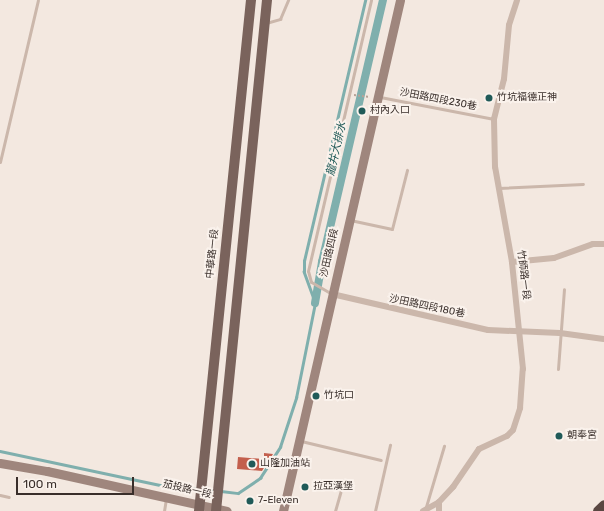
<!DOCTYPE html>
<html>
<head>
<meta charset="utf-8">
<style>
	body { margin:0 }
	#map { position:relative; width:604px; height:511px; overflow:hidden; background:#f3e8e0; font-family:Rubik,"Noto Sans TC",sans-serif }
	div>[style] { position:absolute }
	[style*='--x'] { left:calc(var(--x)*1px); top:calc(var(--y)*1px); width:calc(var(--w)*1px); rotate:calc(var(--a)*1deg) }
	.stream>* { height:2.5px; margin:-1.25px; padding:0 1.25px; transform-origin:1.25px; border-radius:1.25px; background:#7fafad }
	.canal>* { height:8px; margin:-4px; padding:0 4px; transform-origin:4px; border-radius:4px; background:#7fafad }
	.building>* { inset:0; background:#c35f4d }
	.path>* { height:1.5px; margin-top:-0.75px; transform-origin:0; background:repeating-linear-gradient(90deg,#b7a196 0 2px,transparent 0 4px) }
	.lane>* { height:3px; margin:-1.5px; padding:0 1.5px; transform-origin:1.5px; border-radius:1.5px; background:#cbb7ab }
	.street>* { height:6px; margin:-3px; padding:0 3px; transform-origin:3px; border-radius:3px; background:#cbb7ab }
	.secondary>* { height:9px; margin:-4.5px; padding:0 4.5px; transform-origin:4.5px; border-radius:4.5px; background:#9f867d }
	.primary>* { height:10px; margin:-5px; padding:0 5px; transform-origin:5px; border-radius:5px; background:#7a635c }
	.highway>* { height:11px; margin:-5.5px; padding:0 5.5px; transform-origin:5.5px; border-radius:5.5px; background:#5a4742 }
	.dots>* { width:11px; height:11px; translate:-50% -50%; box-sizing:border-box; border:2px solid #faf2ec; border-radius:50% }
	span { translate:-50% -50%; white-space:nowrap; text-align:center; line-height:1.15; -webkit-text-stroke:4px #faf2ec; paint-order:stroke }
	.poi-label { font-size:10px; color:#392e2a }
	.left { translate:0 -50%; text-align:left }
	.street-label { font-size:10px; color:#392e2a }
	.water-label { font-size:11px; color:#205a58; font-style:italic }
	.scale { position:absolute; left:16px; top:477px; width:118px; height:18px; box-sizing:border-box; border:2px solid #392e2a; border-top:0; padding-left:5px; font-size:12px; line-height:14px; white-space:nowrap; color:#392e2a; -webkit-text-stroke:3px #faf2ec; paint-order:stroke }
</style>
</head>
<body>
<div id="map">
	<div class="stream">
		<i style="--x:0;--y:451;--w:174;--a:12"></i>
		<i style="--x:170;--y:487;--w:28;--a:4"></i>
		<i style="--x:203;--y:490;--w:13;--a:4"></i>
		<i style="--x:221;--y:491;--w:17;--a:7"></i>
		<i style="--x:238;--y:493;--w:27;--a:-34"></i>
		<i style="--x:260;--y:478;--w:37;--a:-57"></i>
		<i style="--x:280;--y:447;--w:52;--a:-71.9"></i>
		<i style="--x:296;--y:398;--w:97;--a:-78.7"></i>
		<i style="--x:315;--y:303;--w:33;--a:-110"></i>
		<i style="--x:304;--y:272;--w:11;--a:-90"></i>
		<i style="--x:304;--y:261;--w:268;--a:-76.8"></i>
	</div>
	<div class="canal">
		<i style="--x:315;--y:303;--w:42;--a:-80.3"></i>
		<i style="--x:322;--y:262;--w:269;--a:-76.9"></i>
	</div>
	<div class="building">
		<i style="clip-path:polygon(264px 453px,273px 454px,262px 471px,237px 469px,238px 457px,264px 459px)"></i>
	</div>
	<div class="path">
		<i style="--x:354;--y:95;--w:16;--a:7"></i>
	</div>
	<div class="lane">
		<i style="--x:266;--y:23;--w:15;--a:-16"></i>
		<i style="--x:280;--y:19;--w:21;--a:-67"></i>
		<i style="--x:380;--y:97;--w:116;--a:10.9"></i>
		<i style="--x:0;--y:162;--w:166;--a:-76.8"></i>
		<i style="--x:499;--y:188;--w:84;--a:-2.7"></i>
		<i style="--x:350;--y:220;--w:43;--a:12.1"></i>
		<i style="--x:392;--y:229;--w:61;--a:-75.7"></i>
		<i style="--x:332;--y:294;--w:24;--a:-150"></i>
		<i style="--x:311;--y:282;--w:11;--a:-105"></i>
		<i style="--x:308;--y:271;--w:278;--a:-76.9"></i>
		<i style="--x:558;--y:369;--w:80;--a:-85.7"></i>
		<i style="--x:301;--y:441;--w:82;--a:13.4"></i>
		<i style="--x:0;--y:495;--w:9;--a:13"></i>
		<i style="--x:425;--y:510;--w:67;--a:-73.5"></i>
		<i style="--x:164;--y:511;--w:12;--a:-81"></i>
		<i style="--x:335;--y:511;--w:32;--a:-74"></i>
		<i style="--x:375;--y:511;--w:68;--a:-77.2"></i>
	</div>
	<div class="street">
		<i style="--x:512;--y:262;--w:42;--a:-5.4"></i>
		<i style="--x:554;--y:258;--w:41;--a:-19.7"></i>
		<i style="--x:593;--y:244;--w:11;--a:0"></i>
		<i style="--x:332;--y:294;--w:160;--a:13"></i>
		<i style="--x:488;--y:330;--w:72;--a:2.4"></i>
		<i style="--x:560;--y:333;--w:44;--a:7.8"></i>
		<i style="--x:439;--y:502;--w:9;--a:90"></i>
		<i style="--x:423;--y:511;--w:18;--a:-29"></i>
		<i style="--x:439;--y:502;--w:21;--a:-47"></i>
		<i style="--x:453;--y:487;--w:46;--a:-55.6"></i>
		<i style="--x:479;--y:449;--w:31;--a:-25"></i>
		<i style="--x:507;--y:436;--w:8;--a:-45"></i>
		<i style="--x:513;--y:430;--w:23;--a:-72"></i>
		<i style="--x:520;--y:408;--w:39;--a:-86"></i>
		<i style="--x:523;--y:369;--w:108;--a:-95.9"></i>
		<i style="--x:512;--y:262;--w:97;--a:-100.1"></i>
		<i style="--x:495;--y:167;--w:48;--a:-91.2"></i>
		<i style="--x:494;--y:119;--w:41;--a:-76"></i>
		<i style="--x:504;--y:79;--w:54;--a:-84.7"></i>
		<i style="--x:509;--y:25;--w:26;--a:-72"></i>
	</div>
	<div class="secondary">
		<i style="--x:0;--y:463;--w:48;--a:9.7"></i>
		<i style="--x:47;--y:471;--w:184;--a:12.5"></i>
		<i style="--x:283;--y:511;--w:524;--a:-77.1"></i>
	</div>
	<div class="primary">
		<i style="--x:199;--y:511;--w:514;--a:-84.19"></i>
		<i style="--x:216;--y:511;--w:514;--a:-84.3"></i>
	</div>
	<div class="highway">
		<i style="--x:598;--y:511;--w:8;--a:-45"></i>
	</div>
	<div class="dots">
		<i style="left:489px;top:98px;background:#205a58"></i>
		<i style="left:362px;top:111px;background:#205a58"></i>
		<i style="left:316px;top:396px;background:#205a58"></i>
		<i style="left:559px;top:436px;background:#205a58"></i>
		<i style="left:252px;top:464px;background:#205a58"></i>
		<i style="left:305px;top:487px;background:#205a58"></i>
		<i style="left:250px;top:501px;background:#205a58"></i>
	</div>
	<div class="poi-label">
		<span class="left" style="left:497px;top:98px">竹坑福德正神</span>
		<span class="left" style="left:370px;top:111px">村內入口</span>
		<span class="left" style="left:324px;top:396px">竹坑口</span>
		<span class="left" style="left:567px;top:436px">朝奉宮</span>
		<span class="left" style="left:260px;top:464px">山隆加油站</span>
		<span class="left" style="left:313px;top:487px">拉亞漢堡</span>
		<span class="left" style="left:258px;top:501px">7-Eleven</span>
	</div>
	<div class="street-label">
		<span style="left:438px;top:100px;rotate:11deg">沙田路四段230巷</span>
		<span style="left:330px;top:253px;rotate:-77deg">沙田路四段</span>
		<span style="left:213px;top:254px;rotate:-84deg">中華路一段</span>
		<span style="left:523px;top:275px;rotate:83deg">竹師路一段</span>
		<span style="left:427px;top:307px;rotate:12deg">沙田路四段180巷</span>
		<span style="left:187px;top:490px;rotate:13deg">茄投路一段</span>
	</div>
	<div class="water-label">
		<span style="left:337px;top:149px;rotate:-77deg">龍井大排水</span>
	</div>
	<div class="scale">100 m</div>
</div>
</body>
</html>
